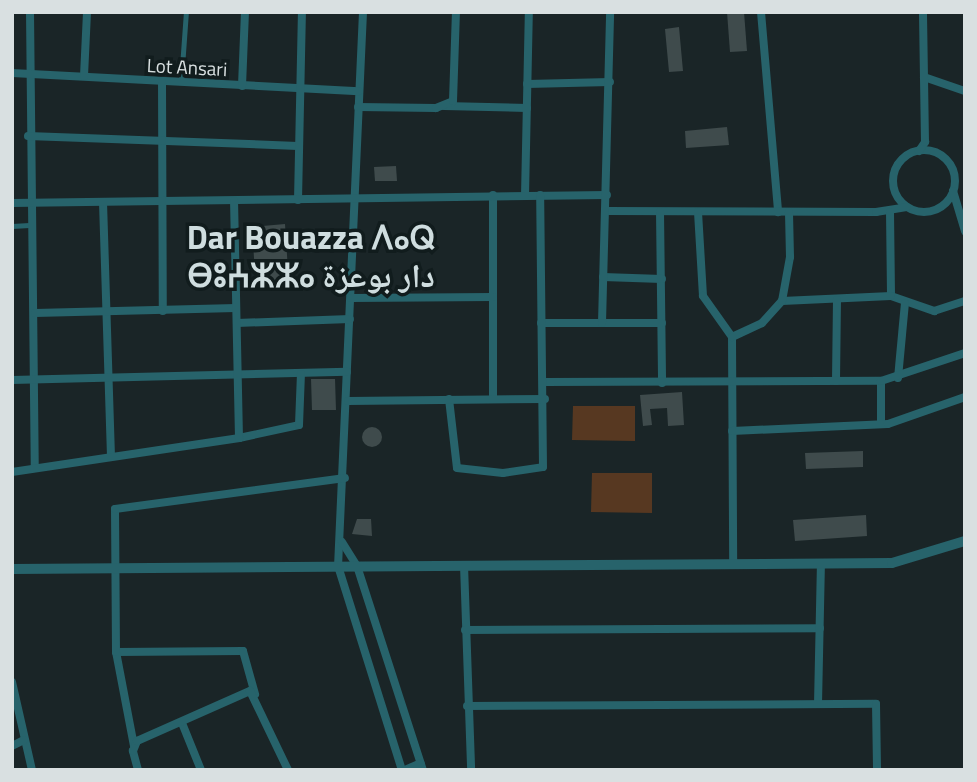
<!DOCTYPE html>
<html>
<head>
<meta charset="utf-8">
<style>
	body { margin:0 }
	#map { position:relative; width:977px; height:782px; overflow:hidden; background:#1a2527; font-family:"Titillium Web","Noto Naskh Arabic","Noto Sans Tifinagh",sans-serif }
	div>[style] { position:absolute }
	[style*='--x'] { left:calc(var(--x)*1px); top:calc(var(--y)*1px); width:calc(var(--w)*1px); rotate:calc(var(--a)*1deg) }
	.green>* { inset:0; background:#573821 }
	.building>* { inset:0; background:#3f4b4c }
	.round { border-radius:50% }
	.service>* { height:4.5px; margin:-2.25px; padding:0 2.25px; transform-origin:2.25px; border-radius:2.25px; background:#27636b }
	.minor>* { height:8px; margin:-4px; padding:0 4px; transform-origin:4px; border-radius:4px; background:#27636b }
	.minor>.ring { margin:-4px; padding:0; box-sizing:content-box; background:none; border:8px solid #27636b; border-radius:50% }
	.tertiary>* { height:10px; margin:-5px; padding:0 5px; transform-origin:5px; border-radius:5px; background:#27636b }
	span { translate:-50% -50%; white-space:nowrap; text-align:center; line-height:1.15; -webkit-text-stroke:7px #111c1d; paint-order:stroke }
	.street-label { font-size:19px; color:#d9e0e1 }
	.town-label { font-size:33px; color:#cfdddf; font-weight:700 }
	.frame { position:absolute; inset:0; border:14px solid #d9e0e1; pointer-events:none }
</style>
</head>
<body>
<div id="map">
	<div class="green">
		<i style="clip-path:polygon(573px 406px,635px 406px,635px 441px,572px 440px)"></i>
		<i style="clip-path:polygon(592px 473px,652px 473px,652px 513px,591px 512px)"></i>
	</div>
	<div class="building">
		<i style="clip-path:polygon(727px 12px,744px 12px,747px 51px,730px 52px)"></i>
		<i style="clip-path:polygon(679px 27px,683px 71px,669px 72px,665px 29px)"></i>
		<i style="clip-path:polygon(727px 127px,729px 145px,686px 148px,685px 131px)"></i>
		<i style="clip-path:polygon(396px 166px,397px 181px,375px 181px,374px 167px)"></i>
		<i style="clip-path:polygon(285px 224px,289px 286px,256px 289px,252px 227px)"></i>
		<i style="clip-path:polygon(311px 379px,335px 379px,336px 410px,312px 410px)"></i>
		<i style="clip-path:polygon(682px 392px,684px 425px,668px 426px,667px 408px,650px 409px,652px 425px,643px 426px,640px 395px)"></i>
		<i class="round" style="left:362px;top:427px;width:20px;height:20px"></i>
		<i style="clip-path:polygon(863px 451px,863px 467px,806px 469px,805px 453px)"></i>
		<i style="clip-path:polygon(866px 515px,867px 536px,795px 541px,793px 520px)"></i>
		<i style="clip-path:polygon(357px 519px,371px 519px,372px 536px,352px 534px)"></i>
	</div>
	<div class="service">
		<i style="--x:181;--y:81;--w:69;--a:-85.9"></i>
		<i style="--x:12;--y:226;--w:17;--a:-3"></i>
	</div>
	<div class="minor">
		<i style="--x:30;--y:12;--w:456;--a:89.4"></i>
		<i style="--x:363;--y:12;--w:555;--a:92.58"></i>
		<i style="--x:338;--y:566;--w:214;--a:72.6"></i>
		<i style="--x:761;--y:12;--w:201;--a:85.1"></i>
		<i style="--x:12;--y:73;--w:347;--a:3"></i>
		<i style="--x:84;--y:76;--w:64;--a:-87.3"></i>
		<i style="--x:924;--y:77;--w:43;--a:18.9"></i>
		<i style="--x:162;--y:81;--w:230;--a:89.8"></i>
		<i style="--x:527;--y:84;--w:83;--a:-1.4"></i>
		<i style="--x:242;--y:86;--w:74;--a:-87.7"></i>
		<i style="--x:444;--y:106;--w:83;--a:1.4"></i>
		<i style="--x:358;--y:107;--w:78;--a:0.7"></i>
		<i style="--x:436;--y:108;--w:18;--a:-22"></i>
		<i style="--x:453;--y:101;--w:89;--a:-88.1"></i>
		<i style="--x:28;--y:136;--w:270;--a:2.1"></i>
		<i class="ring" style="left:893px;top:150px;width:54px;height:54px"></i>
		<i style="--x:919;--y:151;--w:11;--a:-56"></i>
		<i style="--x:925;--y:142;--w:130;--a:-90.9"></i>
		<i style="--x:953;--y:191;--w:42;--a:73.3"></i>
		<i style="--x:493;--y:195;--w:203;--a:90"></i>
		<i style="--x:525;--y:196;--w:184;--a:-88.8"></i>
		<i style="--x:298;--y:200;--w:188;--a:-88.8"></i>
		<i style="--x:103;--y:202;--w:254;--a:88.2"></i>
		<i style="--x:12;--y:203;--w:595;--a:-0.77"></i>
		<i style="--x:606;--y:211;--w:270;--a:0.2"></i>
		<i style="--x:876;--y:212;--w:31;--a:-9"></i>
		<i style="--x:660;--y:212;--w:171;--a:89.3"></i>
		<i style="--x:698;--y:212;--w:84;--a:86.6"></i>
		<i style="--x:703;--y:296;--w:50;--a:54.7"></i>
		<i style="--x:732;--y:337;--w:226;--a:89.7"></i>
		<i style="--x:890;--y:212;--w:84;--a:89.3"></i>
		<i style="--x:891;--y:296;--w:46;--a:19.2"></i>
		<i style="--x:934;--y:311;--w:33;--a:-18"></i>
		<i style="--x:603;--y:277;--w:59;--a:1.9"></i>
		<i style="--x:351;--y:298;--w:142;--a:-0.4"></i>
		<i style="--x:782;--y:301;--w:109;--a:-2.6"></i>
		<i style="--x:35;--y:313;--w:201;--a:-1.4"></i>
		<i style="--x:237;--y:323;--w:113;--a:-2"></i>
		<i style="--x:541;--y:323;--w:121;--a:0"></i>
		<i style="--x:602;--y:323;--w:311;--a:-88.5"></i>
		<i style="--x:732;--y:337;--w:33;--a:-25"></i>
		<i style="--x:762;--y:323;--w:30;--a:-48"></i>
		<i style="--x:782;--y:301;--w:45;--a:-79.7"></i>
		<i style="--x:790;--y:257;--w:45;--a:-91.3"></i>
		<i style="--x:898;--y:378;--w:75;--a:-84.7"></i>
		<i style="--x:12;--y:380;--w:335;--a:-1.4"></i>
		<i style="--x:836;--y:381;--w:81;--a:-89.3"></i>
		<i style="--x:881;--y:381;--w:43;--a:90"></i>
		<i style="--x:544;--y:382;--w:337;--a:-0.2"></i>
		<i style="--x:881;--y:381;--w:89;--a:-18.4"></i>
		<i style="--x:449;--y:399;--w:69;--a:83.4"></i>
		<i style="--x:457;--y:468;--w:46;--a:6.2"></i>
		<i style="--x:503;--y:473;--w:40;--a:-8.5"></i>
		<i style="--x:543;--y:467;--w:272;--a:-90.6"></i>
		<i style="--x:348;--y:401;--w:197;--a:-0.6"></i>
		<i style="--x:732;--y:431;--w:156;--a:-2.6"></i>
		<i style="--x:888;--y:424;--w:82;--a:-19.3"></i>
		<i style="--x:239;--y:438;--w:61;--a:-12.2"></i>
		<i style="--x:299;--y:425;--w:51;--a:-87.8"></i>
		<i style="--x:12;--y:472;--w:230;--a:-8.5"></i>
		<i style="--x:239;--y:438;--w:237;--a:-91.2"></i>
		<i style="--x:342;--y:542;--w:28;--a:58"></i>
		<i style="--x:357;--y:566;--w:214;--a:72.1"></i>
		<i style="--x:464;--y:565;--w:205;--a:88"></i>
		<i style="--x:465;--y:630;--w:355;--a:-0.3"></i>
		<i style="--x:116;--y:652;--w:127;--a:-0.5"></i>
		<i style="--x:243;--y:651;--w:45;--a:74.4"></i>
		<i style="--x:12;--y:682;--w:90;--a:77.2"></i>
		<i style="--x:818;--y:704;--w:141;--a:-88.8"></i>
		<i style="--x:467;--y:706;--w:409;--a:-0.3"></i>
		<i style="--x:876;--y:704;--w:66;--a:89.1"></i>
		<i style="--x:182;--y:723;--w:51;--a:68"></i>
		<i style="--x:12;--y:746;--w:13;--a:-27"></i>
		<i style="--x:134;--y:746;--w:96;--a:-100.8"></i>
		<i style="--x:116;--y:652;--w:143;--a:-90.4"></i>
		<i style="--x:115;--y:509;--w:232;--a:-7.7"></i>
		<i style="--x:138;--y:770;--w:20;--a:-105"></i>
		<i style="--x:133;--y:751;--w:11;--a:-68"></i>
		<i style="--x:137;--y:741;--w:124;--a:-23.9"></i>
		<i style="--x:250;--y:691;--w:88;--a:64.3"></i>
		<i style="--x:405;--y:770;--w:17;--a:-24"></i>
	</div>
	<div class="tertiary">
		<i style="--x:12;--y:569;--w:880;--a:-0.39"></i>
		<i style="--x:892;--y:563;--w:76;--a:-16.8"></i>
	</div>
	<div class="street-label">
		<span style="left:187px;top:67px;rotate:3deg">Lot Ansari</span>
	</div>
	<div class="town-label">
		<span style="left:311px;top:257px">Dar Bouazza ⴷⴰⵕ<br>ⴱⵓⵄⵣⵣⴰ دار بوعزة</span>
	</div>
	<div class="frame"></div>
</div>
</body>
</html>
